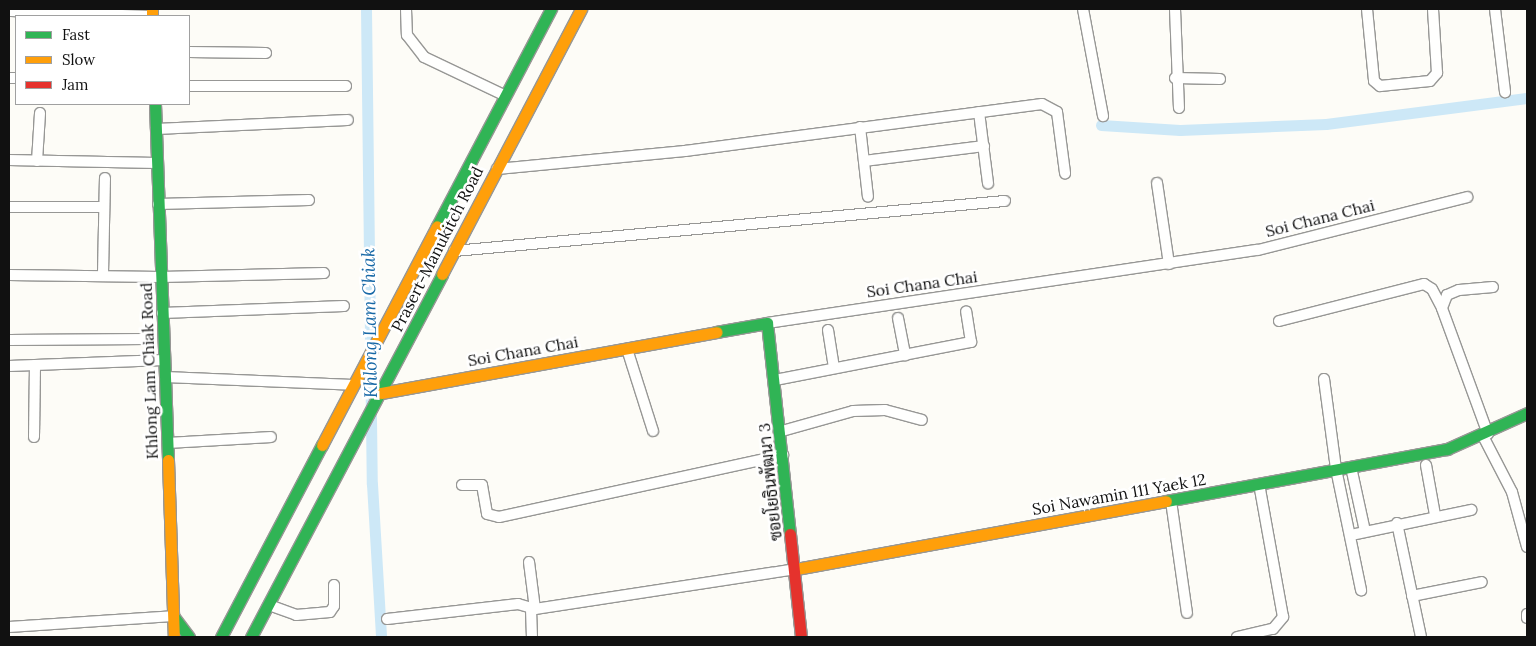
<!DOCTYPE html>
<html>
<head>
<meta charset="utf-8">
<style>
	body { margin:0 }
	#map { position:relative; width:1536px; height:646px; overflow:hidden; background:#fdfcf7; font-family:Lora,Sarabun,serif }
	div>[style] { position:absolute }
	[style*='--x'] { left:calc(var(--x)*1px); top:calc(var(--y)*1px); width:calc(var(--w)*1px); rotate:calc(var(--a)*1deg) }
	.canal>* { height:11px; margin:-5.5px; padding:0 5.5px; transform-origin:5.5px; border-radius:5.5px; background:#cde8f7 }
	.roads { filter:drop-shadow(1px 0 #979795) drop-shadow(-1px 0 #979795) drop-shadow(0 1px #979795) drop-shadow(0 -1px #979795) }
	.street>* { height:10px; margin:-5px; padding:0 5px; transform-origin:5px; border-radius:5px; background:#fffffe }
	.fast>* { height:11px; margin:-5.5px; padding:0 5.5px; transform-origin:5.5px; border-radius:5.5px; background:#30b455 }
	.slow>* { height:11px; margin:-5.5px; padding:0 5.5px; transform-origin:5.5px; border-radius:5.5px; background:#ff9f0a }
	.jam>* { height:11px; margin:-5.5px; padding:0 5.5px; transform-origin:5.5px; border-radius:5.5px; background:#e5322d }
	span { translate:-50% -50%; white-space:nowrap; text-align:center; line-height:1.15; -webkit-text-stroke:5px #fff; paint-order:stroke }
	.street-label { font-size:16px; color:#111 }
	.water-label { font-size:18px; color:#1768a6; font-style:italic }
	.frame { position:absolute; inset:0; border:10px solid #111; pointer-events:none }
	.legend { position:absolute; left:15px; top:15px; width:175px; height:90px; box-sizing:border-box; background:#fff; border:1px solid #a0a0a0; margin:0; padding:6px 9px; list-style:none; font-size:15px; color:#111 }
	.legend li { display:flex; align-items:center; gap:10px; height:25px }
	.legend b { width:25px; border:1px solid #a0a0a0 }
</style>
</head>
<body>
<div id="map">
	<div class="canal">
		<i style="--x:366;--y:9;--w:475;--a:89.3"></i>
		<i style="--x:372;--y:484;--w:153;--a:86.6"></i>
		<i style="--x:1101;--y:125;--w:79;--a:3.6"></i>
		<i style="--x:1180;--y:130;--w:146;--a:-2.4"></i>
		<i style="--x:1326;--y:124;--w:203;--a:-7.4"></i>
	</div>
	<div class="roads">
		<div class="street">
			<i style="--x:406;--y:9;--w:26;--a:88"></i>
			<i style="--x:407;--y:35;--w:28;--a:52"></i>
			<i style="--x:424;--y:57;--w:89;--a:25.4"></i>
			<i style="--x:1083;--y:9;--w:109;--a:79.4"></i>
			<i style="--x:1175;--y:9;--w:99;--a:87.7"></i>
			<i style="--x:1367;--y:9;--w:72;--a:84.4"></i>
			<i style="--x:1374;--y:81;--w:8;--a:40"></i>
			<i style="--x:1380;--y:86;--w:50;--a:-5.7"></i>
			<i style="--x:1430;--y:81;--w:11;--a:-49"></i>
			<i style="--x:1437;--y:73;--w:64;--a:-93.6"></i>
			<i style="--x:1495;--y:9;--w:84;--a:83.1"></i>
			<i style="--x:9;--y:11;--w:143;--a:2"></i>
			<i style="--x:189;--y:52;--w:77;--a:0.7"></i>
			<i style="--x:9;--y:78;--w:7;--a:0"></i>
			<i style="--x:1175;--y:78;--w:45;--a:1.3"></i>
			<i style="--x:189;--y:86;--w:157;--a:0"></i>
			<i style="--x:979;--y:112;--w:72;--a:82.8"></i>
			<i style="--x:860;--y:127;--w:70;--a:83.5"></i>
			<i style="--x:156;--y:129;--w:192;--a:-2.7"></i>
			<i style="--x:9;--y:160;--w:148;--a:1.2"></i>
			<i style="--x:37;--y:161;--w:48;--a:-86.4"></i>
			<i style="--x:864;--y:161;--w:121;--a:-7.1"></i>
			<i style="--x:497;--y:169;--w:189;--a:-5.5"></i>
			<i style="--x:685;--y:151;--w:360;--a:-7.5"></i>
			<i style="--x:1042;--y:104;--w:17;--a:28"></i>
			<i style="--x:1057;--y:112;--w:62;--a:82.5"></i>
			<i style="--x:1157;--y:183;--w:82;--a:81.6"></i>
			<i style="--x:158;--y:204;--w:151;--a:-1.5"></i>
			<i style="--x:9;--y:207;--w:95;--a:0"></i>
			<i style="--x:454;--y:251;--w:553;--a:-5.19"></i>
			<i style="--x:103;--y:273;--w:95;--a:-88.8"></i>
			<i style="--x:9;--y:275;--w:152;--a:0.8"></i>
			<i style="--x:161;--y:277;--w:163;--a:-1.4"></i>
			<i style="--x:162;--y:313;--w:182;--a:-2.2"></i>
			<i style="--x:898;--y:318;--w:38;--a:79"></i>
			<i style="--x:1279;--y:321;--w:150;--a:-14.3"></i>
			<i style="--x:1424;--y:284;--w:9;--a:32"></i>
			<i style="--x:1432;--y:289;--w:21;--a:62"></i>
			<i style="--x:767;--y:323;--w:496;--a:-8.5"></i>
			<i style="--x:1258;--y:250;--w:216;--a:-14.2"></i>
			<i style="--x:828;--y:330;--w:38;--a:81"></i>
			<i style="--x:9;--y:340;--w:136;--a:-0.4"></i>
			<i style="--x:627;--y:349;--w:86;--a:72.4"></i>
			<i style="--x:9;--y:366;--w:155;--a:-2.2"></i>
			<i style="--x:165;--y:377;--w:188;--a:2.4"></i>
			<i style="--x:1324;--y:379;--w:91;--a:82.4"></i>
			<i style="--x:1336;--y:469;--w:124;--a:78.3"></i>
			<i style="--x:775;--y:380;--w:200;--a:-11"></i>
			<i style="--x:971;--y:342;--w:31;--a:-99"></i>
			<i style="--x:782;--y:431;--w:74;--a:-15.7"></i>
			<i style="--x:853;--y:411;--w:32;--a:-2"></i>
			<i style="--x:885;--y:410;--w:38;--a:15"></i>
			<i style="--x:1488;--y:434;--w:134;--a:-110.1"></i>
			<i style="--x:1442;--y:308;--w:14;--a:-69"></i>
			<i style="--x:1447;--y:295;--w:13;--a:-23"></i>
			<i style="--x:1459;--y:290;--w:34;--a:-5"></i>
			<i style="--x:1483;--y:436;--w:63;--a:62.6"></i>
			<i style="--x:1512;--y:492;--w:57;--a:74.7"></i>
			<i style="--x:34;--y:437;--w:72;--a:-89.2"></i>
			<i style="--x:168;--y:443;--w:103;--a:-3.3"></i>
			<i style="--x:1426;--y:465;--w:51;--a:79.8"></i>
			<i style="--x:1351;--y:467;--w:66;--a:77.7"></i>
			<i style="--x:462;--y:485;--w:20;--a:0"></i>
			<i style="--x:482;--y:485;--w:29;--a:80"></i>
			<i style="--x:487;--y:514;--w:12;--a:14"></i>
			<i style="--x:499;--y:517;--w:291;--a:-12.3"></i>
			<i style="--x:1171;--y:501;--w:113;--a:81.9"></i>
			<i style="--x:1397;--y:523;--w:116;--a:78.1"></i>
			<i style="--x:1351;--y:535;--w:123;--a:-11.8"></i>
			<i style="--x:529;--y:562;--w:47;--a:82.7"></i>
			<i style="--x:1412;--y:596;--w:71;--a:-11.3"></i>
			<i style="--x:269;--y:605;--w:29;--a:20"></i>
			<i style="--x:296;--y:615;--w:34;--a:-5"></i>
			<i style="--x:330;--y:612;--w:7;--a:-56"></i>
			<i style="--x:334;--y:606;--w:21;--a:-90"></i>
			<i style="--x:531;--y:609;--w:28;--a:88"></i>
			<i style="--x:1527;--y:614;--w:4;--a:90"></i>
			<i style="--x:387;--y:619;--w:132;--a:-6.5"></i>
			<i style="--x:518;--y:604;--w:18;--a:16"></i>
			<i style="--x:535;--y:609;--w:264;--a:-8.7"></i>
			<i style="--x:9;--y:627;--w:164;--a:-3.8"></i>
			<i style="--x:1237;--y:637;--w:37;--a:-13"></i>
			<i style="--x:1273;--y:629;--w:16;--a:-50"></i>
			<i style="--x:1283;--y:617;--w:135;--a:-100.2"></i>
		</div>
		<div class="fast">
			<i style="--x:155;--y:104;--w:356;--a:87.9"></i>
			<i style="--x:437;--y:226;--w:245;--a:-62.3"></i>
			<i style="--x:716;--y:332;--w:52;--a:-10"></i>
			<i style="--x:767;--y:323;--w:212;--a:83.8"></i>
			<i style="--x:1166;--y:501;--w:286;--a:-10.5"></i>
			<i style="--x:1447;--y:449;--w:88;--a:-24.2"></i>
			<i style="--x:174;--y:617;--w:25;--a:53"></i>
			<i style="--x:221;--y:637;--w:217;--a:-62.3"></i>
			<i style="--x:251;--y:637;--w:410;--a:-62.2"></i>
		</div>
		<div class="slow">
			<i style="--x:152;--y:9;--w:7;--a:90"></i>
			<i style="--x:442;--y:274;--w:299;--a:-62.3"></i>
			<i style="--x:381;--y:393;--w:341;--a:-10.3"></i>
			<i style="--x:322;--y:445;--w:247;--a:-62.3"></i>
			<i style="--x:168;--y:460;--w:177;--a:88.1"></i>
			<i style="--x:796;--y:569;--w:376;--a:-10.4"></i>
		</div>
		<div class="jam">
			<i style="--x:790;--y:534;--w:104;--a:83.9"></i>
		</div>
	</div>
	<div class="street-label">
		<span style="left:1320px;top:218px;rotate:-14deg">Soi Chana Chai</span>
		<span style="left:437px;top:249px;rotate:-63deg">Prasert-Manukitch Road</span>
		<span style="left:922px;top:284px;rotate:-8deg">Soi Chana Chai</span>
		<span style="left:523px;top:351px;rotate:-10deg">Soi Chana Chai</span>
		<span style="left:149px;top:371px;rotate:-92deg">Khlong Lam Chiak Road</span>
		<span style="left:770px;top:482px;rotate:-96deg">ซอยโยธินพัฒนา 3</span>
		<span style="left:1119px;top:494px;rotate:-10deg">Soi Nawamin 111 Yaek 12</span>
	</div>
	<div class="water-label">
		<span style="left:370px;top:323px;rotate:-91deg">Khlong Lam Chiak</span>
	</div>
	<div class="frame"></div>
	<ul class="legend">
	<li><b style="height:6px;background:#30b455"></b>Fast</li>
	<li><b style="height:6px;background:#ff9f0a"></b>Slow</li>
	<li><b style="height:6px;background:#e5322d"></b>Jam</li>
	</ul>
</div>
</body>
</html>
